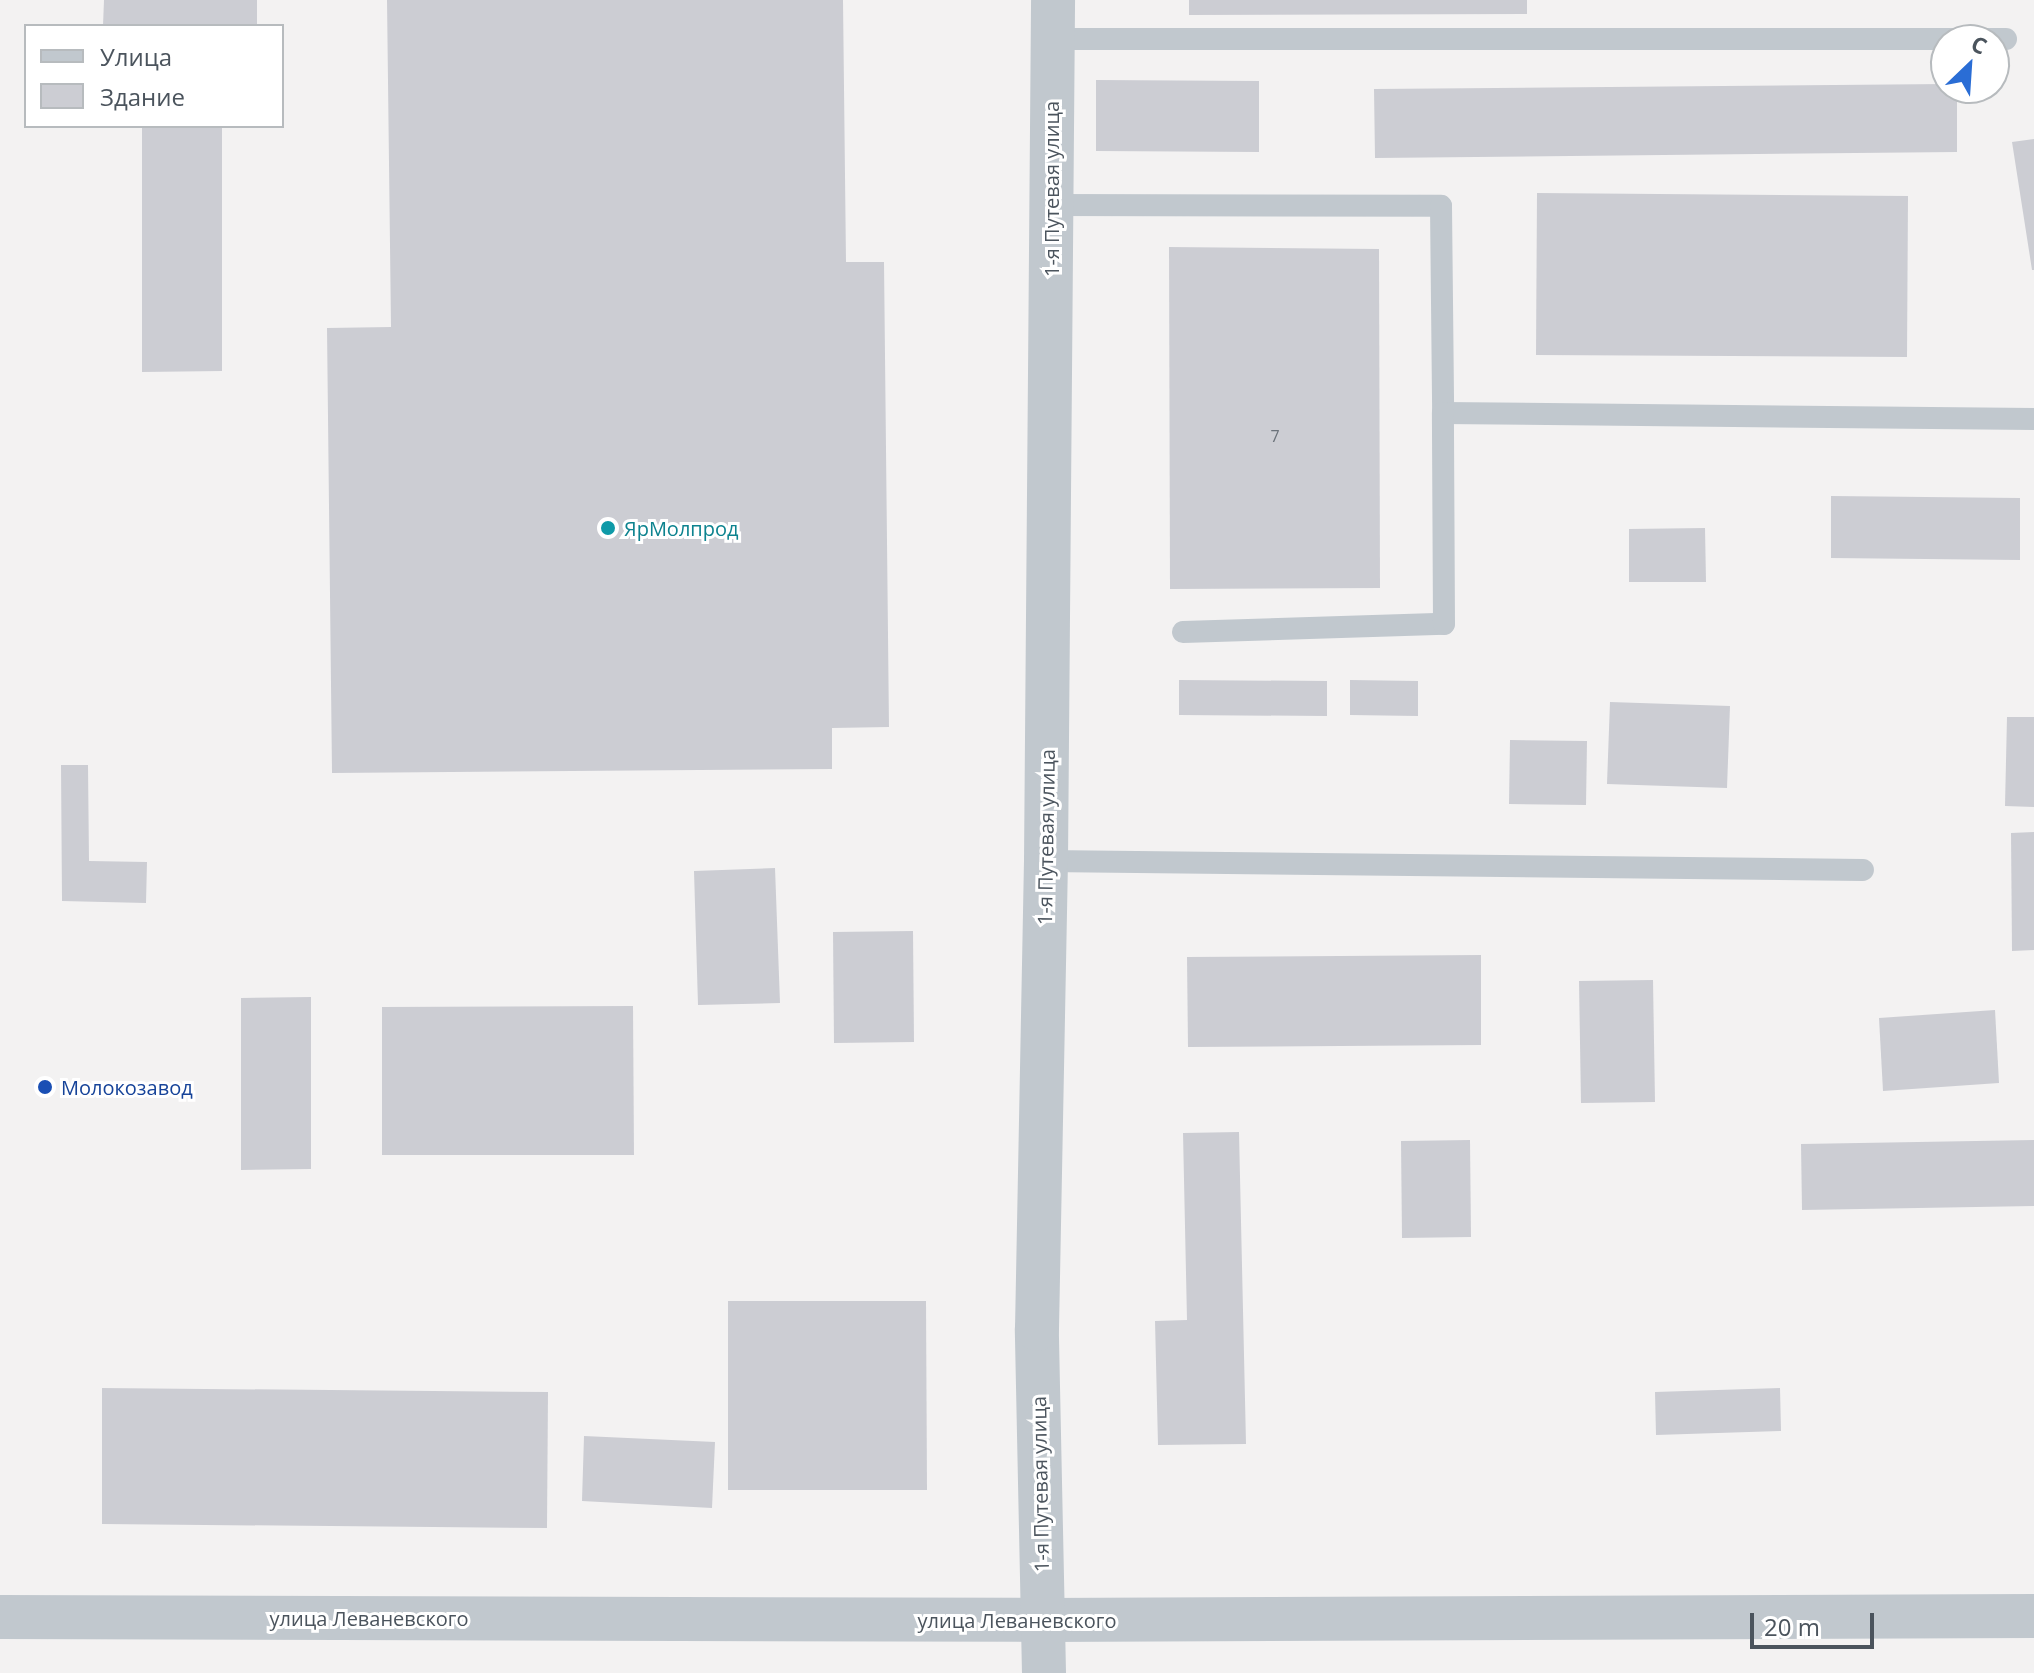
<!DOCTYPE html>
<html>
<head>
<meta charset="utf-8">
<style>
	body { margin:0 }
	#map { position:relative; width:2034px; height:1673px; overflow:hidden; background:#f3f2f2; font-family:"Open Sans",sans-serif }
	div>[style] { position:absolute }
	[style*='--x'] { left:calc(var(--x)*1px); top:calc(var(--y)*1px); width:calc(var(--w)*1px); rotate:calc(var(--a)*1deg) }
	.building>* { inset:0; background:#cccdd3 }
	.service>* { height:22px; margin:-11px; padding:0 11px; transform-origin:11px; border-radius:11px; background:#c1c8ce }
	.minor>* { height:44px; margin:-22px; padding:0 22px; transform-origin:22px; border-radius:22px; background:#c1c8ce }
	.dots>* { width:22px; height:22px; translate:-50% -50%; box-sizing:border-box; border:4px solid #fff; border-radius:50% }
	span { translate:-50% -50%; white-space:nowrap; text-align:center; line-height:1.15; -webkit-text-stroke:6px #fff; paint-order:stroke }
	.number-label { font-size:16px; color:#6b727a }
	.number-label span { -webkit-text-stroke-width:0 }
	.street-label { font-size:20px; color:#4b545d }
	.culture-label { font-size:20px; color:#0d838f }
	.left { translate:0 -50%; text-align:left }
	.transit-label { font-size:20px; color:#164399 }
	.legend { position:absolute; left:24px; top:24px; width:260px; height:104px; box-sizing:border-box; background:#fff; border:2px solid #b7bbbe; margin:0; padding:10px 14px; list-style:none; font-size:24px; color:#4b545d }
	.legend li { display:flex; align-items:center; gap:16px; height:40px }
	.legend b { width:40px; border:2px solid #b7bbbe }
	.north { position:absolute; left:1930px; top:24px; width:80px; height:80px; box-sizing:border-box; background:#fff; border:2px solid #b7bbbe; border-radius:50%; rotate:25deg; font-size:22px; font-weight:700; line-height:32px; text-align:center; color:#4b545d }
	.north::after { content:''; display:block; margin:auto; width:28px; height:36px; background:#2a6dd5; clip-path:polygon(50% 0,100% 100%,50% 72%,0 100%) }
	.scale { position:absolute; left:1750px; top:1613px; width:124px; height:36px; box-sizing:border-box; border:4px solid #4b545d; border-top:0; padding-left:10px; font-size:24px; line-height:28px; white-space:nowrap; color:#4b545d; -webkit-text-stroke:6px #fff; paint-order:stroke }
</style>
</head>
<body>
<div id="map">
	<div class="building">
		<i style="clip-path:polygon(104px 0,257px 0,257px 26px,103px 26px)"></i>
		<i style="clip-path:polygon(387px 0,843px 0,846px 262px,884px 262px,889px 727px,832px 728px,832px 769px,332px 773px,327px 328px,391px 327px)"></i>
		<i style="clip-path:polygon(1189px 0,1527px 0,1527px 14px,1189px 15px)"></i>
		<i style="clip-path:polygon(1096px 80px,1259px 81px,1259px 152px,1096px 151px)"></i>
		<i style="clip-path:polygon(1946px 84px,1946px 88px,1957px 88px,1957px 152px,1375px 158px,1374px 89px)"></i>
		<i style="clip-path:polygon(142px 126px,222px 126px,222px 371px,142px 372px)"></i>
		<i style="clip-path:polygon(2034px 139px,2034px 270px,2032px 270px,2012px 142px)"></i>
		<i style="clip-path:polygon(1537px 193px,1908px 196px,1907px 357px,1536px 355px)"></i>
		<i style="clip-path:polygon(1169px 247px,1379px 249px,1380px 588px,1170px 589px)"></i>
		<i style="clip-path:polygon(1831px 496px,2020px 498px,2020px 560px,1831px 558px)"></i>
		<i style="clip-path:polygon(1705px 528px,1706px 582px,1629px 582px,1629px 529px)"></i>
		<i style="clip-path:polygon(1179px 680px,1327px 681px,1327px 716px,1179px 715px)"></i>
		<i style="clip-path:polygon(1350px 680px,1418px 681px,1418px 716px,1350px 715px)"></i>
		<i style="clip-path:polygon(1610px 702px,1730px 706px,1727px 788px,1607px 784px)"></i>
		<i style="clip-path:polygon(2007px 717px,2034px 717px,2034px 807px,2005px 806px)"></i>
		<i style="clip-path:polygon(1510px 740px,1587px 741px,1586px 805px,1509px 804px)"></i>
		<i style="clip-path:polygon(61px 765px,88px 765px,89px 861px,147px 862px,146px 903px,62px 901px)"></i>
		<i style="clip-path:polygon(2034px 832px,2034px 950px,2012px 951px,2011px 833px)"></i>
		<i style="clip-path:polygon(775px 868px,780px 1003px,698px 1005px,694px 871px)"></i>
		<i style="clip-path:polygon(913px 931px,914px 1042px,834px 1043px,833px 932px)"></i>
		<i style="clip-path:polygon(1481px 955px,1481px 1045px,1188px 1047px,1187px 957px)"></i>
		<i style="clip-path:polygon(1653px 980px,1655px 1102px,1581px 1103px,1579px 981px)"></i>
		<i style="clip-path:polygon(311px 997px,311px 1169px,241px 1170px,241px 998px)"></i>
		<i style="clip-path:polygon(633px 1006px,634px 1155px,382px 1155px,382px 1007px)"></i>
		<i style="clip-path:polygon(1995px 1010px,1999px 1083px,1883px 1091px,1879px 1018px)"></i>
		<i style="clip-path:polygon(1239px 1132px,1246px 1444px,1158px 1445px,1155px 1321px,1187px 1320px,1183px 1133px)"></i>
		<i style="clip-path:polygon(1470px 1140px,1471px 1237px,1402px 1238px,1401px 1141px)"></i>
		<i style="clip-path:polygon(2034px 1140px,2034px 1206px,1802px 1210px,1801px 1144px)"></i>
		<i style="clip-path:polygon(728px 1301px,926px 1301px,927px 1490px,728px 1490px)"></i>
		<i style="clip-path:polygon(102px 1388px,548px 1392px,547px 1528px,102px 1524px)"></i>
		<i style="clip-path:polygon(1780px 1388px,1781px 1431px,1656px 1435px,1655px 1392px)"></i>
		<i style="clip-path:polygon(584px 1436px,715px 1442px,712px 1508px,582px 1501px)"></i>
	</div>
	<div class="service">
		<i style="--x:1052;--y:39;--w:954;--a:0"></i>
		<i style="--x:1051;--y:205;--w:390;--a:0.1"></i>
		<i style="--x:1441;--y:206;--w:207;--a:89.4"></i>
		<i style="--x:1443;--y:413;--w:591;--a:0.58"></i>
		<i style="--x:1183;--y:632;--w:261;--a:-1.8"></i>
		<i style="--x:1444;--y:624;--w:211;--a:-90.3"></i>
		<i style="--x:1046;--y:861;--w:817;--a:0.63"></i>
	</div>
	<div class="minor">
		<i style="--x:0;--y:1617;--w:1043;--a:0.16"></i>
		<i style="--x:1043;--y:1620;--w:991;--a:-0.23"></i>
		<i style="--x:1044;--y:1673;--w:344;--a:-91.2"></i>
		<i style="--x:1037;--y:1329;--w:468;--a:-88.9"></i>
		<i style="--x:1046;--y:861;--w:861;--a:-89.53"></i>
	</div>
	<div class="dots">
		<i style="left:608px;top:528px;background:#0f9aa8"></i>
		<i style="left:45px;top:1087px;background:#1a4fb4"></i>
	</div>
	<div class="number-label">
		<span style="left:1275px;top:436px">7</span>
	</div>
	<div class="street-label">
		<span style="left:1051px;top:189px;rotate:-90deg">1-я Путевая улица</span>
		<span style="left:1046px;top:837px;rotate:-89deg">1-я Путевая улица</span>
		<span style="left:1040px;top:1484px;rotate:-91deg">1-я Путевая улица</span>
		<span style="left:369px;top:1618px">улица Леваневского</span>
		<span style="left:1017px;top:1620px">улица Леваневского</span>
	</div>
	<div class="culture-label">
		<span class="left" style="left:624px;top:528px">ЯрМолпрод</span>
	</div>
	<div class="transit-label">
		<span class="left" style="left:61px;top:1087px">Молокозавод</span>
	</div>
	<ul class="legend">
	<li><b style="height:10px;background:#c1c8ce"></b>Улица</li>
	<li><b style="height:22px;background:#cccdd3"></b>Здание</li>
	</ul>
	<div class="north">С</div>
	<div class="scale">20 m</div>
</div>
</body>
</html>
